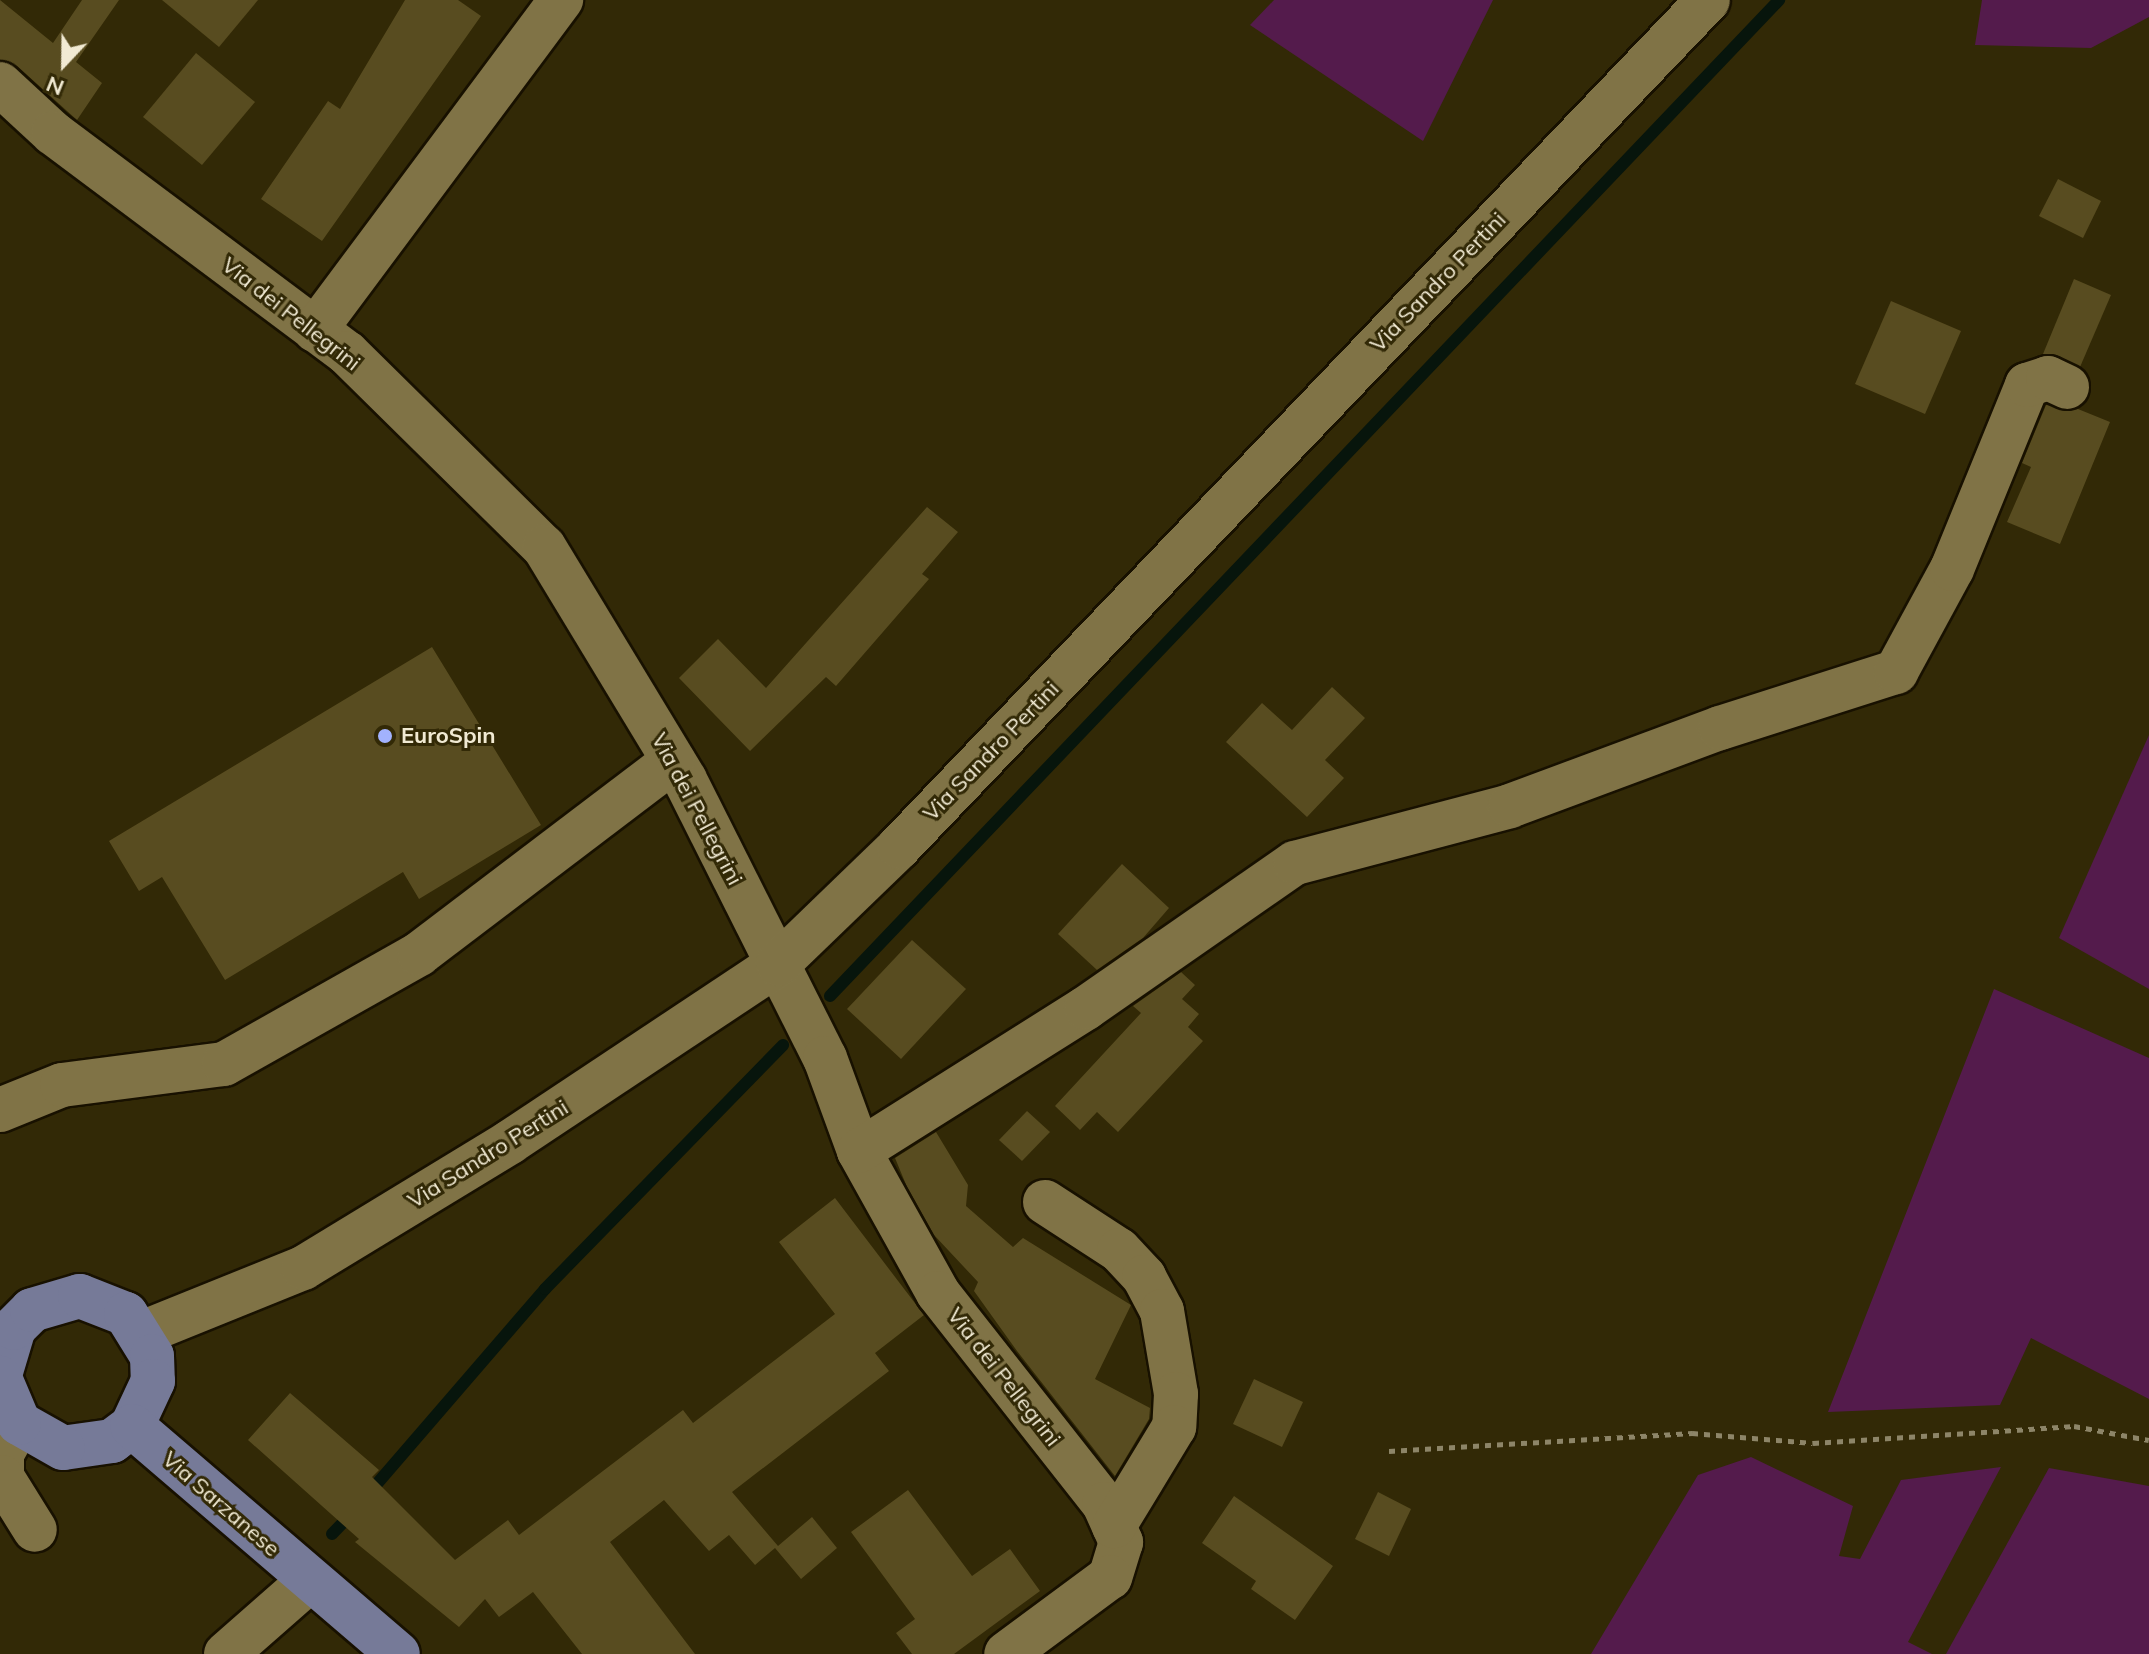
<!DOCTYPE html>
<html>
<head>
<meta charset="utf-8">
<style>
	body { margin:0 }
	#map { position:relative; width:2149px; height:1654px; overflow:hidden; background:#322906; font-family:Mulish,sans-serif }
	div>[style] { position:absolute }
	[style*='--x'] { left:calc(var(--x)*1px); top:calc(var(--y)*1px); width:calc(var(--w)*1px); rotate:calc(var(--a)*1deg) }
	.green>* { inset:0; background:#541b4c }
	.stream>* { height:12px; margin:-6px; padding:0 6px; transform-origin:6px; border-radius:6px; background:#07150c }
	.building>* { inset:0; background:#584c20 }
	.path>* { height:5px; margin-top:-2.5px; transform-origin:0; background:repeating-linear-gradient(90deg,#8d8568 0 6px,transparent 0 12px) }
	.roads { filter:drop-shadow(2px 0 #181100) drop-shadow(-2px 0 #181100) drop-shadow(0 2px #181100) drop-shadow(0 -2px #181100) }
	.minor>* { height:44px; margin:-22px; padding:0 22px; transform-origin:22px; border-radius:22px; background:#807346 }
	.major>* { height:44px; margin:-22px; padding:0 22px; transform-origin:22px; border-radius:22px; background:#767a98 }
	.dots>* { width:22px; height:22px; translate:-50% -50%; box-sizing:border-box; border:4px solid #322906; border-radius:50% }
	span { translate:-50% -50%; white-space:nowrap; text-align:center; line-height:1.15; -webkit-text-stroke:6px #322906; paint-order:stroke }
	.street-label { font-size:22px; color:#f1ead3 }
	.poi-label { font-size:22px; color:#f1ead3; font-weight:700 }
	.left { translate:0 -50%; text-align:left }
	.north { position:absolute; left:24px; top:24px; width:80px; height:80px; -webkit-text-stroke:6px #322906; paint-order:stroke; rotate:202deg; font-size:22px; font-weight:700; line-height:32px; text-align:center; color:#f1ead3 }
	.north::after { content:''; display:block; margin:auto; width:28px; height:36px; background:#f1ead3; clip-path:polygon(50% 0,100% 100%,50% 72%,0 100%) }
</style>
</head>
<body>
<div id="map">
	<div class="green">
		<i style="clip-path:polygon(1274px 0,1493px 0,1423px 141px,1250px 25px)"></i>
		<i style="clip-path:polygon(1982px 0,2149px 0,2149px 17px,2091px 48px,1975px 45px)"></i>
		<i style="clip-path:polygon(2149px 735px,2149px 989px,2059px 938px)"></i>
		<i style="clip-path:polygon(1994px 989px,2149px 1058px,2149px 1399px,2031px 1338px,2000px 1405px,1828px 1412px)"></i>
		<i style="clip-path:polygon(1751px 1457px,1853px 1506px,1839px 1556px,1860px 1559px,1901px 1480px,2001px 1467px,1908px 1642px,1932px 1654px,1591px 1654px,1698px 1475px)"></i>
		<i style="clip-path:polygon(2049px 1468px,2149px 1486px,2149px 1654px,1946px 1654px)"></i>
	</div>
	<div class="stream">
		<i style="--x:830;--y:996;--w:1376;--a:-46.38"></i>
		<i style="--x:369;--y:1493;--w:269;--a:-49.2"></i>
		<i style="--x:545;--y:1289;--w:341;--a:-45.7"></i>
		<i style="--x:332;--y:1534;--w:29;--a:-46"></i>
	</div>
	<div class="building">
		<i style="clip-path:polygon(0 0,53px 43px,82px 0,119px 0,76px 62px,102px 83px,77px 120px,17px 66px,0 60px)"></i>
		<i style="clip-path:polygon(162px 0,258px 0,219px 47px)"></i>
		<i style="clip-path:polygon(405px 0,458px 0,481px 16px,322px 241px,261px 199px,328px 101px,340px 109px)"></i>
		<i style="clip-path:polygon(196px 53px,255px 102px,202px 165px,143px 117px)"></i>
		<i style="clip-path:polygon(2058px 179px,2101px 201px,2083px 238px,2039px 216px)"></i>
		<i style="clip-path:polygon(2074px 279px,2111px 295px,2080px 367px,2043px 354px)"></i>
		<i style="clip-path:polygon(1891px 301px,1961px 331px,1925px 414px,1855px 384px)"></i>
		<i style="clip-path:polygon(2046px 405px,2078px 409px,2110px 422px,2060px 544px,2007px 522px,2031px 467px,2022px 463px)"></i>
		<i style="clip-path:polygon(927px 507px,958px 532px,922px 574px,929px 579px,836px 686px,826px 677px,750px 751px,679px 678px,718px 639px,766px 688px)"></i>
		<i style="clip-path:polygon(432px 647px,541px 825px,419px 899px,403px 872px,225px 980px,162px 877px,139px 891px,109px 841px)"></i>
		<i style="clip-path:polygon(1332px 687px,1365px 718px,1325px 760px,1344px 778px,1307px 817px,1226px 742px,1262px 703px,1292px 730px)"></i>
		<i style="clip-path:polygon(1122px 864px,1169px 908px,1143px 938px,1097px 970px,1058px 934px)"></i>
		<i style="clip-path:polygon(912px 940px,966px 989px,901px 1059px,847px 1009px)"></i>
		<i style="clip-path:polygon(1181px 972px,1195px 985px,1182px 999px,1199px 1014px,1188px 1027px,1203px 1041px,1118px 1132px,1097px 1112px,1080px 1130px,1055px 1106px,1141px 1013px,1133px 1006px)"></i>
		<i style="clip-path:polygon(1027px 1111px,1050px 1132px,1022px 1161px,999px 1140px)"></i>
		<i style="clip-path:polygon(936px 1132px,968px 1185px,966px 1206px,1013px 1247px,1023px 1238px,1131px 1305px,1095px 1379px,1150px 1408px,1149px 1419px,1115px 1476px,1017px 1351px,974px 1291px,978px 1282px,934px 1235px,907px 1187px,895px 1158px)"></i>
		<i style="clip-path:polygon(835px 1198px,924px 1315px,875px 1353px,889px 1371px,732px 1492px,778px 1546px,812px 1517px,837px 1548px,801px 1579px,775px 1548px,755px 1565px,729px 1535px,709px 1551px,664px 1500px,610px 1542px,695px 1654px,582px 1654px,533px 1592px,499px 1617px,485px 1599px,459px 1627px,355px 1542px,359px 1539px,248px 1440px,290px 1393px,379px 1470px,372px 1477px,455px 1560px,508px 1520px,519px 1535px,683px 1410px,693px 1423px,835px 1314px,779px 1242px)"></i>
		<i style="clip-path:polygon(1254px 1379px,1303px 1402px,1282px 1447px,1233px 1424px)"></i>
		<i style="clip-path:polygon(908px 1490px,972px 1576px,1010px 1549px,1040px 1591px,954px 1654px,912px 1654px,896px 1633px,915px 1619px,851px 1532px)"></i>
		<i style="clip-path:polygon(1378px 1492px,1411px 1509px,1389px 1556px,1355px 1539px)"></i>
		<i style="clip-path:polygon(1234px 1496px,1333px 1566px,1295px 1620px,1251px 1589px,1256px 1581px,1202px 1543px)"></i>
	</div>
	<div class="path">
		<i style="--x:1389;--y:1451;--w:304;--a:-3.4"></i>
		<i style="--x:1692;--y:1433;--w:121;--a:4.7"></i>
		<i style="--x:1813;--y:1443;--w:262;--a:-3.7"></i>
		<i style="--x:2074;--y:1426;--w:76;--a:10.6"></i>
	</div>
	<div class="roads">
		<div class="minor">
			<i style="--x:0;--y:84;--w:72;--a:42.8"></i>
			<i style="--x:53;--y:133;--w:367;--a:36.8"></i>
			<i style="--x:347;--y:353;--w:276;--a:44.6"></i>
			<i style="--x:544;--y:547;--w:272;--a:58.8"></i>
			<i style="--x:685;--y:780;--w:311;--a:63.3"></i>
			<i style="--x:825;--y:1058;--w:99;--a:69.9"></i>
			<i style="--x:859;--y:1151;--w:162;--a:60.9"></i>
			<i style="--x:938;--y:1293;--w:268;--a:51.8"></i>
			<i style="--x:1104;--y:1504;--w:42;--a:65.9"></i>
			<i style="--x:1121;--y:1542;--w:37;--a:107"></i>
			<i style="--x:1110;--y:1577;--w:129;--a:143.5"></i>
			<i style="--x:315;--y:330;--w:412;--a:-53.3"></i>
			<i style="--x:0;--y:1110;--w:67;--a:-22"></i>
			<i style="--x:62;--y:1085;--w:163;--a:-7.4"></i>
			<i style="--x:224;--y:1064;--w:224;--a:-29.4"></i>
			<i style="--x:419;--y:954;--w:319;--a:-37.2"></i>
			<i style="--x:859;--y:1151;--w:268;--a:-32.2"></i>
			<i style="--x:1086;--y:1008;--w:254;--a:-34.8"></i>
			<i style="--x:1295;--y:863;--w:222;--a:-14.8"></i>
			<i style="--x:1510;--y:806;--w:224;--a:-20.4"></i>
			<i style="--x:1720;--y:728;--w:185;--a:-17.7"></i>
			<i style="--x:1896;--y:672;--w:117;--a:-61.5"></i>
			<i style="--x:1952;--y:569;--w:199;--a:-67.8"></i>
			<i style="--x:2027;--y:385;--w:22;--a:-18"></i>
			<i style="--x:2048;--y:378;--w:21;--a:25"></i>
			<i style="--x:1045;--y:1202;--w:88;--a:33"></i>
			<i style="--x:1119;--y:1250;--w:37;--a:47"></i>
			<i style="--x:1144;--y:1277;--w:38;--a:62"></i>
			<i style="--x:1162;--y:1311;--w:84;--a:80.4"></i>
			<i style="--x:1176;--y:1394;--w:33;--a:93"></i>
			<i style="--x:1174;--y:1427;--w:116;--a:121.2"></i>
			<i style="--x:142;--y:1333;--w:174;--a:-22"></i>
			<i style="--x:303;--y:1268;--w:242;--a:-31.3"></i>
			<i style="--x:510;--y:1142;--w:322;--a:-33.6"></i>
			<i style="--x:778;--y:964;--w:168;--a:-44"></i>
			<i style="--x:899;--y:847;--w:1171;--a:-46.31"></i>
			<i style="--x:19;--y:1423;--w:35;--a:119"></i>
			<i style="--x:2;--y:1454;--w:23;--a:90"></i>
			<i style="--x:2;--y:1477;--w:62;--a:58.1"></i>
			<i style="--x:226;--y:1654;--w:111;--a:-41.3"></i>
		</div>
		<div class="major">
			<i style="--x:0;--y:1375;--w:49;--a:-73.4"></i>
			<i style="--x:14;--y:1328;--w:25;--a:-45"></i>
			<i style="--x:32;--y:1310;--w:50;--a:-16.3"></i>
			<i style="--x:80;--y:1296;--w:49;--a:21.4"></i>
			<i style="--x:126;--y:1314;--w:49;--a:58.2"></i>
			<i style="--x:152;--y:1356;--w:25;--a:88"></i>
			<i style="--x:153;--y:1381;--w:50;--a:115"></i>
			<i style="--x:132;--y:1426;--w:25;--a:143"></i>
			<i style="--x:112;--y:1441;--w:49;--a:171.9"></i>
			<i style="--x:63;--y:1448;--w:51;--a:-150.4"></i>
			<i style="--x:19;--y:1423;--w:49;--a:-112.9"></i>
			<i style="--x:132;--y:1426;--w:350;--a:40.6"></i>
		</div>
	</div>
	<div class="dots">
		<i style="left:385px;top:736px;background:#a2b2fd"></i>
	</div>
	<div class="street-label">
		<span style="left:1438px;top:282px;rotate:-46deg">Via Sandro Pertini</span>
		<span style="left:291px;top:314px;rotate:38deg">Via dei Pellegrini</span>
		<span style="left:991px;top:751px;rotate:-46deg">Via Sandro Pertini</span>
		<span style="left:697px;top:809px;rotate:62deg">Via dei Pellegrini</span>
		<span style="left:488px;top:1154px;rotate:-32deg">Via Sandro Pertini</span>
		<span style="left:1004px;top:1377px;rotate:52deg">Via dei Pellegrini</span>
		<span style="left:221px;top:1504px;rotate:41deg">Via Sarzanese</span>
	</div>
	<div class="poi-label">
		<span class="left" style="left:401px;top:736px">EuroSpin</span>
	</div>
	<div class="north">N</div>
</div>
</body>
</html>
